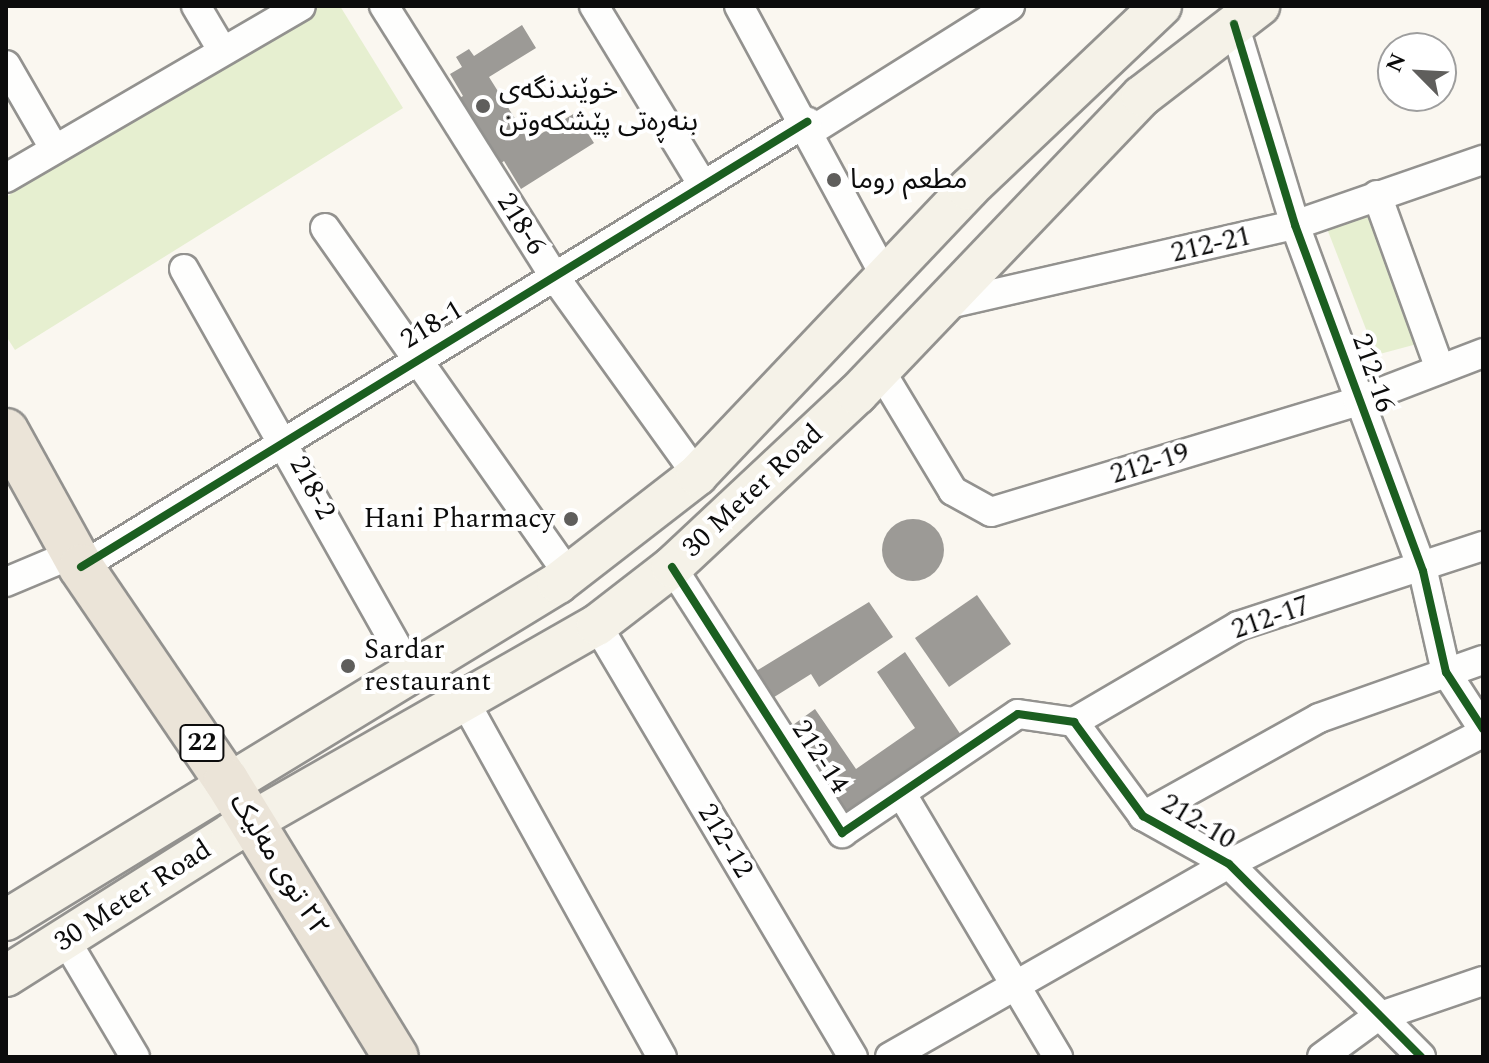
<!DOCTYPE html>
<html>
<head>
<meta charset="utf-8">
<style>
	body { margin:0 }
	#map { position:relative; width:1489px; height:1063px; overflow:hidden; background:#faf7f0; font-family:Spectral,"Noto Sans Arabic",serif }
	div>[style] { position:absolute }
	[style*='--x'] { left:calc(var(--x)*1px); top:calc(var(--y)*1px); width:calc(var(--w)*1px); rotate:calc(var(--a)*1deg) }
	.green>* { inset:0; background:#e6efd0 }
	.building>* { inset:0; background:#9c9a96 }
	.round { border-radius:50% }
	.roads { filter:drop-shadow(2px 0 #93928f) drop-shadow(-2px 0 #93928f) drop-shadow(0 2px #93928f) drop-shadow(0 -2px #93928f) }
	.minor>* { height:28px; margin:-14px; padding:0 14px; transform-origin:14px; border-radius:14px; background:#fefefd }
	.secondary>* { height:40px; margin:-20px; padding:0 20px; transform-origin:20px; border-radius:20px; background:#f5f2e8 }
	.primary>* { height:44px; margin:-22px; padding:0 22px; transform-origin:22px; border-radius:22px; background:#ebe4d8 }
	.cycleway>* { height:8px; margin:-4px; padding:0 4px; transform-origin:4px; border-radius:4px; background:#1b5e20 }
	.dots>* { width:22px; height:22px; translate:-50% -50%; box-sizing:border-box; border:4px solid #fff; border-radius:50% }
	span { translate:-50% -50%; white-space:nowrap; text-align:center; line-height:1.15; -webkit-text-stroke:8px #fff; paint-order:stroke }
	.shield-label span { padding:2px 6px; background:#fff; border:2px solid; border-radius:6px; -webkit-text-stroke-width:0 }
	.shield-label { font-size:26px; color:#0c0c0c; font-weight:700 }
	.poi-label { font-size:28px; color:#0c0c0c }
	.left { translate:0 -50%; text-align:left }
	.right { translate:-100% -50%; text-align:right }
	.street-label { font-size:28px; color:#0c0c0c }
	.frame { position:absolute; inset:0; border:8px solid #0c0c0c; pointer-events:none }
	.north { position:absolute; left:1377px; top:32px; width:80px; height:80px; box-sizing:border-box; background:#fff; border:2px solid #9e9e9e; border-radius:50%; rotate:294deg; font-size:22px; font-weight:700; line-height:32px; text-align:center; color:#0c0c0c }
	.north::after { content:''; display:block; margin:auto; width:28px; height:36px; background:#5f5e5c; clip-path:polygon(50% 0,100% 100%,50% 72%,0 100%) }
</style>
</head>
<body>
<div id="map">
	<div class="green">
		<i style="clip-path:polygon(312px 6px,340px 6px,403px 108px,15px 350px,6px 336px,6px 197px)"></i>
		<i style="clip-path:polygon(1370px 214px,1417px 344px,1376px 355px,1326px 226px)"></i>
	</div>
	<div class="building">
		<i style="clip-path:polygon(522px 25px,536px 48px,489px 77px,529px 141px,575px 113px,594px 143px,521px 189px,504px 161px,497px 166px,456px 100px,463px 96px,450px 74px,462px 67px,456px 57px,469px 49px,474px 56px)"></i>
		<i class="round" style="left:882px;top:519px;width:62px;height:62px"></i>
		<i style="clip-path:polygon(977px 595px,1011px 644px,949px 687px,915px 638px)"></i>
		<i style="clip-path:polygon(869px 602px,893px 637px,819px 687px,811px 674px,771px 699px,753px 673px)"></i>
		<i style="clip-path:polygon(905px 652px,963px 738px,846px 818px,786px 730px,815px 709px,856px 769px,915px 728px,877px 672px)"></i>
	</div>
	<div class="roads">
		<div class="minor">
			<i style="--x:196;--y:6;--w:51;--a:59.4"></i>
			<i style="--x:384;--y:6;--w:319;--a:57.8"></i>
			<i style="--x:554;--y:276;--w:245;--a:54.3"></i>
			<i style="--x:594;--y:6;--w:210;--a:58.7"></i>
			<i style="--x:739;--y:6;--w:309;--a:61.6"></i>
			<i style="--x:1234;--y:24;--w:210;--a:73.1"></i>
			<i style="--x:1295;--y:225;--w:369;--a:69.7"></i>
			<i style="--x:1423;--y:571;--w:104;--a:77.2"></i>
			<i style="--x:1446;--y:672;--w:68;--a:57"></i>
			<i style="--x:6;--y:65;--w:96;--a:60"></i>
			<i style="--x:811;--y:131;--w:235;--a:-32.1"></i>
			<i style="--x:6;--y:178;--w:341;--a:-30.2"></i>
			<i style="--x:1377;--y:195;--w:185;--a:70.1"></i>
			<i style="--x:325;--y:228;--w:424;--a:54.9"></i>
			<i style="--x:184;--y:269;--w:459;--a:60.6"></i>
			<i style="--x:940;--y:306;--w:364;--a:-12.9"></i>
			<i style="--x:1295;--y:225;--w:199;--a:-19.1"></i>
			<i style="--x:880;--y:370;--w:141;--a:58.9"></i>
			<i style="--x:953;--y:491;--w:43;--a:28.9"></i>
			<i style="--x:991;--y:512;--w:383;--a:-16.8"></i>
			<i style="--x:1358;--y:401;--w:134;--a:-21"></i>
			<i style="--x:81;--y:567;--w:852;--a:-31.51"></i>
			<i style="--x:672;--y:567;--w:316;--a:57.4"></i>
			<i style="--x:842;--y:833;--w:212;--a:-34.1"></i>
			<i style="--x:1018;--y:714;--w:57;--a:8.1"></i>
			<i style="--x:1074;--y:722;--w:117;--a:53.7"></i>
			<i style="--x:1143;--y:816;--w:98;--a:29.2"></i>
			<i style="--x:1229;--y:864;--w:272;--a:45.1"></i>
			<i style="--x:6;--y:582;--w:62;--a:-22.8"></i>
			<i style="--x:597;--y:625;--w:502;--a:59.35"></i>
			<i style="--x:464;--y:700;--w:408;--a:61"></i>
			<i style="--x:1074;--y:722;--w:190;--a:-30.3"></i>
			<i style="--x:1238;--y:626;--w:258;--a:-18.1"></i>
			<i style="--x:903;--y:796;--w:304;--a:59.3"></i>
			<i style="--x:1143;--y:816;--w:201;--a:-29.1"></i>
			<i style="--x:1319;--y:718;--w:174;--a:-19.5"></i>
			<i style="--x:65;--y:939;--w:137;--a:59.3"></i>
			<i style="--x:890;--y:1057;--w:390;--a:-29.7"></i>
			<i style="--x:1229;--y:864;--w:286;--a:-27.3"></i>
			<i style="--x:1322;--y:1057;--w:66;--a:-36.3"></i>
			<i style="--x:1375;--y:1018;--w:114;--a:-18.9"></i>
		</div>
		<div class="secondary">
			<i style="--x:6;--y:920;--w:647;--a:-31.4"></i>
			<i style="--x:558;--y:583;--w:176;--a:-37.8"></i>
			<i style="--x:697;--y:475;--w:394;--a:-46.5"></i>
			<i style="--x:968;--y:189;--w:266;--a:-43.5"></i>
			<i style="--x:6;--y:976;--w:267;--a:-32.3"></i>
			<i style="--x:232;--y:833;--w:420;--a:-29.7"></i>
			<i style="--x:597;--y:625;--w:95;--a:-37.7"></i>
			<i style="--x:672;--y:567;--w:253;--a:-43.1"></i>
			<i style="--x:857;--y:394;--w:412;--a:-46.3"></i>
			<i style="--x:1142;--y:96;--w:148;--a:-37.6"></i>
		</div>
		<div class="primary">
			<i style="--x:6;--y:431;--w:155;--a:61.1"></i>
			<i style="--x:81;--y:567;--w:258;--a:55.8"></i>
			<i style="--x:226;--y:780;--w:325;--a:58.5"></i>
		</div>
	</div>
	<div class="cycleway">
		<i style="--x:1234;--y:24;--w:210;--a:73.1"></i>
		<i style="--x:1295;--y:225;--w:369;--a:69.7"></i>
		<i style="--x:1423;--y:571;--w:104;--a:77.2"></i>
		<i style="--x:1446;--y:672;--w:68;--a:57"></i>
		<i style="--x:81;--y:567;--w:852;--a:-31.51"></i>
		<i style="--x:672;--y:567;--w:316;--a:57.4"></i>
		<i style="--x:842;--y:833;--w:212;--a:-34.1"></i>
		<i style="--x:1018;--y:714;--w:57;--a:8.1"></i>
		<i style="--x:1074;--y:722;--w:117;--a:53.7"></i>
		<i style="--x:1143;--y:816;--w:98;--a:29.2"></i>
		<i style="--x:1229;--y:864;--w:272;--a:45.1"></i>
	</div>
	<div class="dots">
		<i style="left:483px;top:106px;background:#5f5e5c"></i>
		<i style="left:834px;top:180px;background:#5f5e5c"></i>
		<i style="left:571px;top:519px;background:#5f5e5c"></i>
		<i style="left:348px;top:666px;background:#5f5e5c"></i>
	</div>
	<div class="shield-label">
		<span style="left:202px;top:743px">22</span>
	</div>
	<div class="poi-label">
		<span class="left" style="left:499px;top:106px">خوێندنگەی<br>بنەڕەتی پێشکەوتن</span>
		<span class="left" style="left:850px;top:180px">مطعم روما</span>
		<span class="right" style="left:555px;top:519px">Hani Pharmacy</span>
		<span class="left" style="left:364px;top:666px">Sardar<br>restaurant</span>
	</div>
	<div class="street-label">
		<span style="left:521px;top:224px;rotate:58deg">218-6</span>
		<span style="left:1211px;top:245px;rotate:-13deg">212-21</span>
		<span style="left:432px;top:325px;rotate:-31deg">218-1</span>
		<span style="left:1373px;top:373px;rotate:71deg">212-16</span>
		<span style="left:1150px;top:464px;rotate:-17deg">212-19</span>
		<span style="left:312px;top:488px;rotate:62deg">218-2</span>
		<span style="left:753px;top:491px;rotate:-43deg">30 Meter Road</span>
		<span style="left:1271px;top:618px;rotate:-19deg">212-17</span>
		<span style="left:820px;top:757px;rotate:57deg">212-14</span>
		<span style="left:1198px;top:822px;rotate:31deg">212-10</span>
		<span style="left:725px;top:841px;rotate:59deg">212-12</span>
		<span style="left:279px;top:865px;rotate:58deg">٢٢ توی مەلیک</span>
		<span style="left:133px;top:896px;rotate:-33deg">30 Meter Road</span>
	</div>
	<div class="frame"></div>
	<div class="north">N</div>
</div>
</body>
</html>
